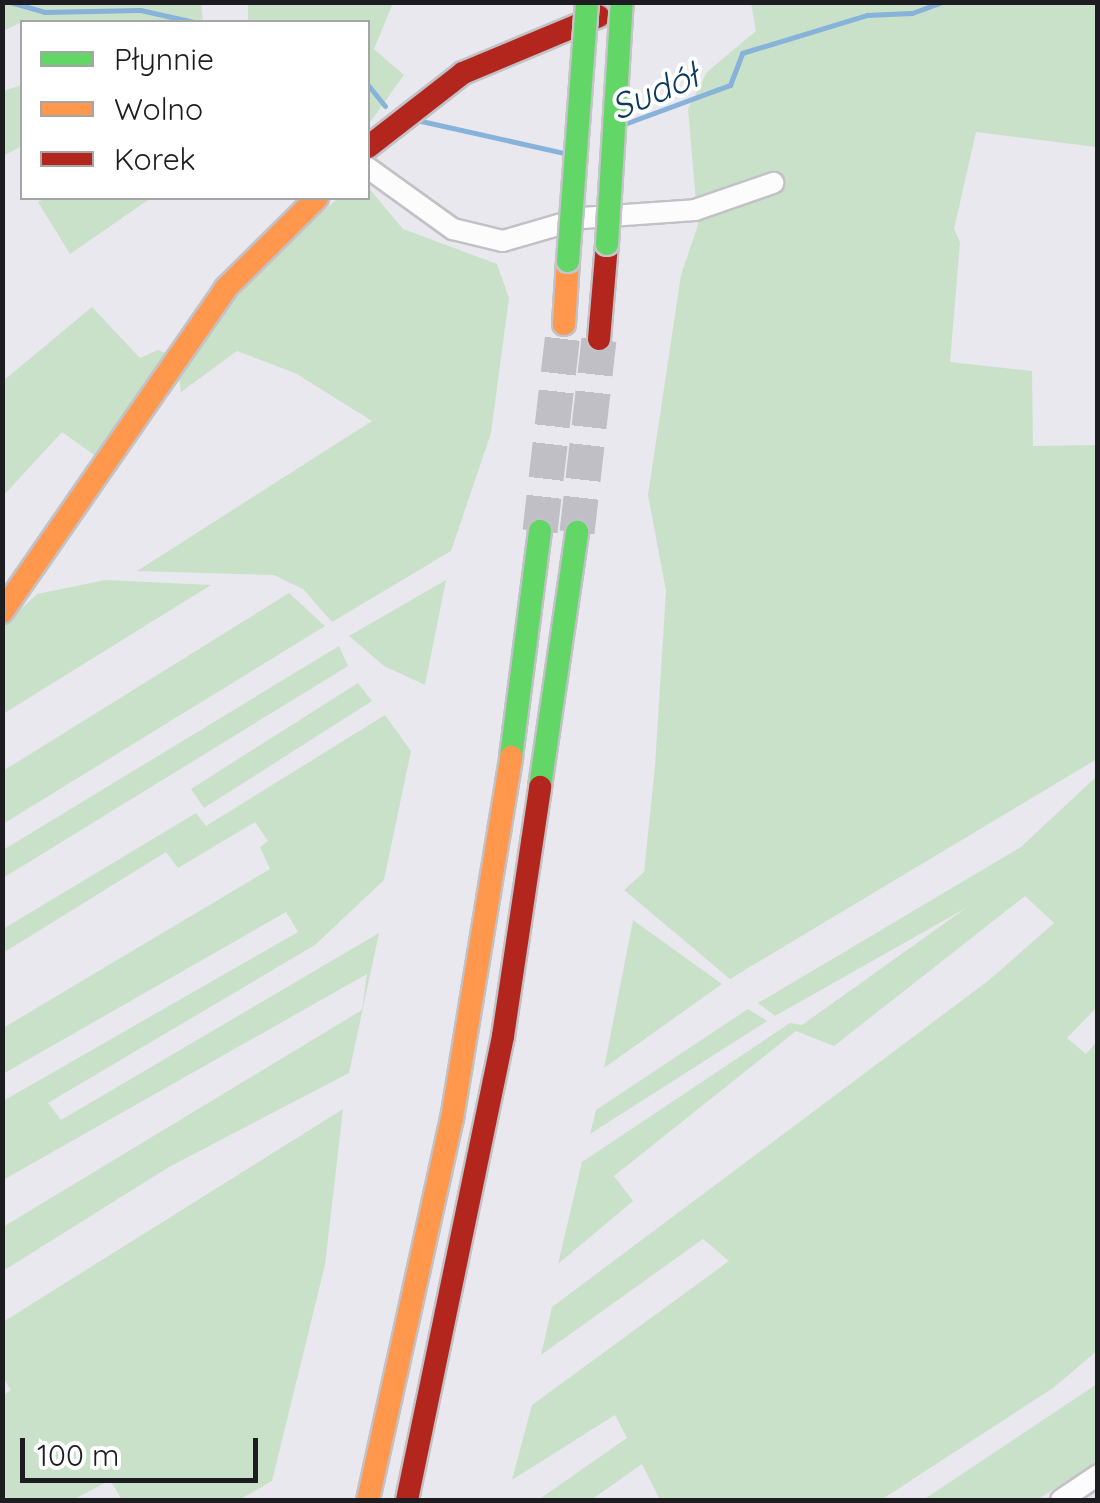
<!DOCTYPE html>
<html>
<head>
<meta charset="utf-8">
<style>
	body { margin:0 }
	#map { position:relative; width:1100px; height:1503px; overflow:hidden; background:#e8e8ee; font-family:Quicksand,sans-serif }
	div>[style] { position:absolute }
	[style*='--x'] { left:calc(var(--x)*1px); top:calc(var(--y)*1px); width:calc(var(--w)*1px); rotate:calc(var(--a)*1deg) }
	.green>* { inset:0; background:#cae1c9 }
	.stream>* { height:5px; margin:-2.5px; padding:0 2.5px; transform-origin:2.5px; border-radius:2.5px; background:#87b2da }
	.highway-tunnel>* { height:35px; margin-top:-17.5px; transform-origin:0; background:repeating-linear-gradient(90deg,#bfbfc5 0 35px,transparent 0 53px) }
	.roads { filter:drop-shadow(2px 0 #c2c2c6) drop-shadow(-2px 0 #c2c2c6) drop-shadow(0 2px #c2c2c6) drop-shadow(0 -2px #c2c2c6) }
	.street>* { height:20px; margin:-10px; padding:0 10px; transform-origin:10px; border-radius:10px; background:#fcfcfc }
	.fast>* { height:22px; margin:-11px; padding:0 11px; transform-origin:11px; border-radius:11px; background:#63d668 }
	.slow>* { height:22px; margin:-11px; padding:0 11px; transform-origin:11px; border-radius:11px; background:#ff974d }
	.jam>* { height:22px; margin:-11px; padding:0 11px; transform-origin:11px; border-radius:11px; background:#b3261e }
	.bridges { filter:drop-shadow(2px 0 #c5c5c8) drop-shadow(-2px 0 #c5c5c8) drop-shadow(0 2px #c5c5c8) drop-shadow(0 -2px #c5c5c8) }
	.fast-bridge>* { height:22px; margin:-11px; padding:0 11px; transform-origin:11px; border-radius:11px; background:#63d668 }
	span { translate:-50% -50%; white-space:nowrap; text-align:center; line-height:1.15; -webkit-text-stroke:8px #fff; paint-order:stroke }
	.water-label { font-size:35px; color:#0a395e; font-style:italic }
	.frame { position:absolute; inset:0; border:5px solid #1d1d21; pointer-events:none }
	.legend { position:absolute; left:20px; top:20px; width:350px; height:180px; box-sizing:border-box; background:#fff; border:2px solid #a5a5a6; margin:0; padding:12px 18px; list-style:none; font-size:30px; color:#1d1d21 }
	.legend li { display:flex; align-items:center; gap:20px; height:50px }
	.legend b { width:50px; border:2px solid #a5a5a6 }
	.scale { position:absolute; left:20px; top:1438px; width:238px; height:45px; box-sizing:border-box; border:5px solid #1d1d21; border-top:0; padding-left:12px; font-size:30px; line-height:35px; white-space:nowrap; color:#1d1d21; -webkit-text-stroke:8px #fff; paint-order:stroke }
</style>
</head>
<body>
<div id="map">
	<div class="green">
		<i style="clip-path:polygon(2px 3px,201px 3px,203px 22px,22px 22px,3px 31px)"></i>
		<i style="clip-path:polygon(248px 3px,393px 3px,374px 49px,404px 75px,368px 125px,368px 22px,248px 22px)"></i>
		<i style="clip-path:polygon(751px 3px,1097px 3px,1097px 147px,976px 132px,954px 229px,960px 242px,950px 362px,1032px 371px,1033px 446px,1097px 445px,1097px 759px,730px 979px,624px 890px,644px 872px,655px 766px,666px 591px,648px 495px,681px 275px,698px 225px,688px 109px,707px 72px,756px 31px)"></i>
		<i style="clip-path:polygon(22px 85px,22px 146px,3px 156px,3px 91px)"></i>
		<i style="clip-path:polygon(368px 187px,403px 229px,497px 264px,509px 298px,491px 433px,451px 551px,332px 622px,303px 589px,274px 575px,137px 571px,372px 421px,295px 373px,237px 351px,181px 392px,179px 378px,249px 279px,338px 198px,368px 198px)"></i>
		<i style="clip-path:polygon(44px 198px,151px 198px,70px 254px,38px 202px)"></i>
		<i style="clip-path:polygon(92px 307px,140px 358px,158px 350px,168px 354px,97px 457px,62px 432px,3px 496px,3px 381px)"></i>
		<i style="clip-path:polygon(105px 580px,211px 585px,3px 714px,3px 626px,37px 594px)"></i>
		<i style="clip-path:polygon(446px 580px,425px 685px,384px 666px,349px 636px)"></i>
		<i style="clip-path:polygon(289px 593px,325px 626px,3px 824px,3px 771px)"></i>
		<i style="clip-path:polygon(339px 646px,348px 666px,3px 878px,3px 850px)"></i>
		<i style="clip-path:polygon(358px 683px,372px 701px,204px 808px,191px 789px)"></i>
		<i style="clip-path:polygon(385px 715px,411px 751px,384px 880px,315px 945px,48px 1103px,61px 1120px,379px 933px,349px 1073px,169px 1167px,3px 1271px,3px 1227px,362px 1010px,367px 974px,3px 1180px,3px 1101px,298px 932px,286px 912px,3px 1074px,3px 1028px,270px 869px,260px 847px,268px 841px,255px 822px,178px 868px,166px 852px,3px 953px,3px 929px,196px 813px,206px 826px)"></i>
		<i style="clip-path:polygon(1097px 776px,1097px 1007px,1067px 1038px,1086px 1054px,1097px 1041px,1097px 1351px,1053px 1388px,881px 1500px,660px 1500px,642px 1464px,591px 1500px,538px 1500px,627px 1438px,615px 1415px,512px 1480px,532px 1405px,729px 1261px,703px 1239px,541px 1355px,552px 1307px,988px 981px,1054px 923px,1025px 896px,834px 1046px,796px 1031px,614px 1176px,633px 1201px,558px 1264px,582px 1162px,790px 1023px,802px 1025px,966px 908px,775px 1016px,758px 1003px,1021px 847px)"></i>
		<i style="clip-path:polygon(633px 920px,722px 984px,604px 1068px,628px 946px)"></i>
		<i style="clip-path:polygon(748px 1009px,767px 1021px,590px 1134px,596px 1110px)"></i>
		<i style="clip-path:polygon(343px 1109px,325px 1265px,272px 1481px,239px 1500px,122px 1500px,110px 1480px,73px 1500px,3px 1500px,3px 1395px,11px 1390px,3px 1378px,3px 1322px)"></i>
		<i style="clip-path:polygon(1097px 1384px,1097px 1461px,1037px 1500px,923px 1500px)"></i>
	</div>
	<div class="stream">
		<i style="--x:10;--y:2;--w:35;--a:16"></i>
		<i style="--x:44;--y:12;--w:96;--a:-1.2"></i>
		<i style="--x:140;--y:10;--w:55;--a:12.5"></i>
		<i style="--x:368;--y:85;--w:27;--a:51"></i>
		<i style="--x:421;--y:121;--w:147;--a:12.6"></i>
		<i style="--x:627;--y:123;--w:110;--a:-20.3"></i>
		<i style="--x:730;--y:85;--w:34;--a:-69"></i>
		<i style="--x:742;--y:53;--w:131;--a:-16.9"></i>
		<i style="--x:867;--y:15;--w:45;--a:-2.5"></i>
		<i style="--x:912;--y:13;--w:33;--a:-20"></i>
	</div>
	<div class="highway-tunnel">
		<i style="--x:540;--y:531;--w:208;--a:-83.4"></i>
		<i style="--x:577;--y:532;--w:194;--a:-83.5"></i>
	</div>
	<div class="roads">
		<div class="street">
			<i style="--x:368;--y:168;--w:105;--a:35.7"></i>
			<i style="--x:453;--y:229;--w:51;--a:13.5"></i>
			<i style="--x:503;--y:241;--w:82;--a:-16.2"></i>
			<i style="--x:582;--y:218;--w:113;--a:-4"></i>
			<i style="--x:695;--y:210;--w:83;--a:-19.1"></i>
			<i style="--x:1061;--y:1500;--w:45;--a:-34"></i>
		</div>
		<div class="fast">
			<i style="--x:511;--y:757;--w:228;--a:-82.7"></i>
			<i style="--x:540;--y:787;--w:258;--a:-81.7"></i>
		</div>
		<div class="slow">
			<i style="--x:564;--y:324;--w:63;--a:-86.4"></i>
			<i style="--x:2;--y:612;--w:394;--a:-55.3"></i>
			<i style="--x:226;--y:288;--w:128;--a:-44.7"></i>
			<i style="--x:368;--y:1500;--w:390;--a:-77.6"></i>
			<i style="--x:452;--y:1119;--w:367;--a:-80.7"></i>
		</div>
		<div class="jam">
			<i style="--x:368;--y:147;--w:120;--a:-37.9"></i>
			<i style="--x:463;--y:73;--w:147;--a:-22.7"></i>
			<i style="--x:599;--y:339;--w:95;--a:-85.2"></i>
			<i style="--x:407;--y:1500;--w:474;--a:-78.3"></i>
			<i style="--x:503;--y:1036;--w:252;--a:-81.5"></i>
		</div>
	</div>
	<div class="bridges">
		<div class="fast-bridge">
			<i style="--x:607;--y:244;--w:242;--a:-86.5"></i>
			<i style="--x:568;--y:261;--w:260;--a:-85.8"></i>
		</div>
	</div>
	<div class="water-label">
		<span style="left:654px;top:91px;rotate:-23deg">Sudół</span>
	</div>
	<div class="frame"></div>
	<ul class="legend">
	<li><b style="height:12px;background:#63d668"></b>Płynnie</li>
	<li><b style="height:12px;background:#ff974d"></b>Wolno</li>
	<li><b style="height:12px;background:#b3261e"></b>Korek</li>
	</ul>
	<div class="scale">100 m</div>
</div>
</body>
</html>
